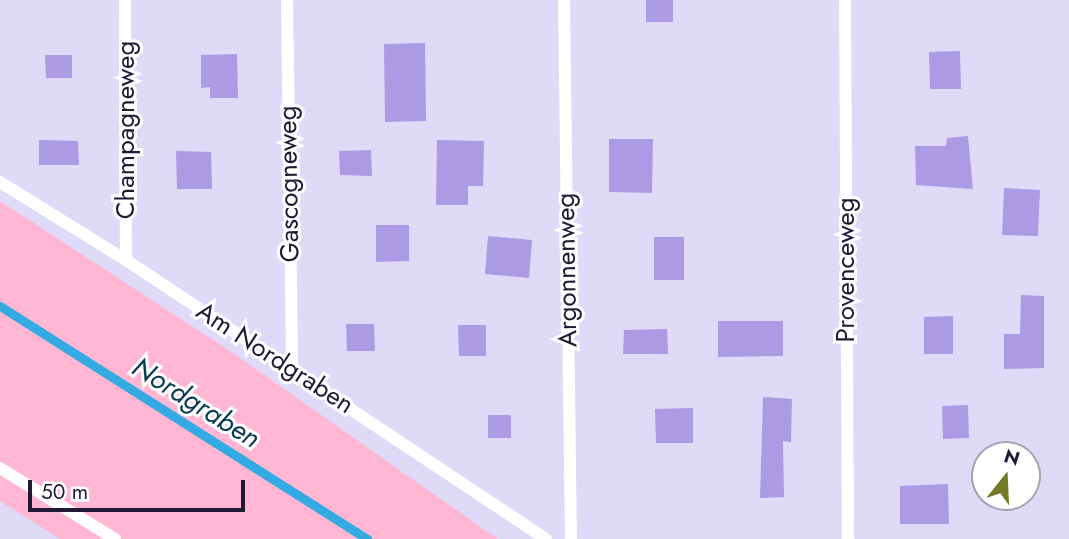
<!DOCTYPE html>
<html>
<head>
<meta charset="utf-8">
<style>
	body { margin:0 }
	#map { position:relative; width:1069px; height:539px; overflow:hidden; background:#e0daf9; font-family:Jost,sans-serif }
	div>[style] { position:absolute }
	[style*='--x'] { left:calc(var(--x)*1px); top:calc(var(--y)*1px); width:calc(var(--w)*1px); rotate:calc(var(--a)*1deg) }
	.green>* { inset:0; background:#ffb7d3 }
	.stream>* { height:9px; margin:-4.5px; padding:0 4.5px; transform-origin:4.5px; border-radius:4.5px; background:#34aae3 }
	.building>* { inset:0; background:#ab9ae4 }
	.service>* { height:12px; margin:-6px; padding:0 6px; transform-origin:6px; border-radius:6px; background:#fff }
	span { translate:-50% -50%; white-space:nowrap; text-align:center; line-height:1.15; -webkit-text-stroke:6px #fff; paint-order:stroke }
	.street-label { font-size:26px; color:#211936 }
	.water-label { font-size:28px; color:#083b52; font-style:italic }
	.north { position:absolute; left:971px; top:441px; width:70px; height:70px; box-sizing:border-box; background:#fff; border:2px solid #a6a3af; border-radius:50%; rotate:18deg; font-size:19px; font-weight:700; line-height:28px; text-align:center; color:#211936 }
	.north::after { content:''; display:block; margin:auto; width:24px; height:32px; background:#737a25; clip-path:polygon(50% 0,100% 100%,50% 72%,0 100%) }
	.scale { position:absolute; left:28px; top:480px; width:217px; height:32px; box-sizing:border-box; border:4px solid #211936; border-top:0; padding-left:9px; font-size:21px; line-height:24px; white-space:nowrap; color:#211936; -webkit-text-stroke:5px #fff; paint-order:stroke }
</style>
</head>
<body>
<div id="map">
	<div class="green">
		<i style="clip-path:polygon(0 201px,230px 351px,498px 539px,60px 539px,0 501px)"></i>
	</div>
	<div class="stream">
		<i style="--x:0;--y:306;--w:435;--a:32.4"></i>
	</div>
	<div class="building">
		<i style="clip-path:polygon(646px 0,673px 0,673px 22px,646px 22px)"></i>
		<i style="clip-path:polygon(425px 43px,426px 121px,385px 122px,384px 44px)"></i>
		<i style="clip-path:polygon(960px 51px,961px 89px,930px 89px,929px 52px)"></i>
		<i style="clip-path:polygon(237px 54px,238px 98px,210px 98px,210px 87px,201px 88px,201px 55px)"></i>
		<i style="clip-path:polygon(45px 55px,72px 55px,72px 78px,46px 78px)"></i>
		<i style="clip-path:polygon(968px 136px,973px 189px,916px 185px,915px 146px,946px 146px,947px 138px)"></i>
		<i style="clip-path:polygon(609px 139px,653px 139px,652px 193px,609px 192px)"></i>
		<i style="clip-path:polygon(39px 140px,78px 141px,79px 165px,39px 165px)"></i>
		<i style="clip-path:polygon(437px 140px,484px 141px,483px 186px,468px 186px,468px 205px,436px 205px)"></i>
		<i style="clip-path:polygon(371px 150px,372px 176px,340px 175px,339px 151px)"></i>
		<i style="clip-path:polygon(176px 151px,211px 152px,212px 189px,177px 189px)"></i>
		<i style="clip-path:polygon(1004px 188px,1040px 190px,1038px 236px,1002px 235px)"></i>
		<i style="clip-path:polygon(376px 225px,409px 225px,409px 261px,376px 262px)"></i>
		<i style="clip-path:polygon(488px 236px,532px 240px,529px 278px,485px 274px)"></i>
		<i style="clip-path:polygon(654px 237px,684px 237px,684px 280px,654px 280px)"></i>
		<i style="clip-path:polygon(1021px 295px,1044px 296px,1044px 368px,1004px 369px,1004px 334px,1020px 334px)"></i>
		<i style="clip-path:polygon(953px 316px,953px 354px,924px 354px,924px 317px)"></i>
		<i style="clip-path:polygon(718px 321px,783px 321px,783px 356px,718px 357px)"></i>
		<i style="clip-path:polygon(346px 324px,374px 324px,375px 351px,347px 351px)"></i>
		<i style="clip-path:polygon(458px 325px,486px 325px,486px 356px,459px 356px)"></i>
		<i style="clip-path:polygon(667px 329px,668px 354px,623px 354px,624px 330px)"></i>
		<i style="clip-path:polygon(763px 397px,792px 399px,791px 442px,783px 441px,784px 497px,760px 498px)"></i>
		<i style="clip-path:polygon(968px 405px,969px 438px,943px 439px,942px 406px)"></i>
		<i style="clip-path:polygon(693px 408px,693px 443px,656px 443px,655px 409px)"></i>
		<i style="clip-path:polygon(488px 415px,511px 415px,511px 438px,488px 438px)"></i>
		<i style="clip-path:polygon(948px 484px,949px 524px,900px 524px,900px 486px)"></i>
	</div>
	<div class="service">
		<i style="--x:125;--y:0;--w:260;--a:89.8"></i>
		<i style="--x:287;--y:0;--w:368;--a:89.2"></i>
		<i style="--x:564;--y:0;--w:539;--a:89.26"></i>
		<i style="--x:845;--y:0;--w:539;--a:89.68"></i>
		<i style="--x:0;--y:182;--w:148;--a:31.8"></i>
		<i style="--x:126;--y:260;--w:504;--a:33.6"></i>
		<i style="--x:0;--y:468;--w:135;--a:31.7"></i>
	</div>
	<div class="street-label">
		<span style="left:126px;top:130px;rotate:-90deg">Champagneweg</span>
		<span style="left:289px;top:184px;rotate:-91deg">Gascogneweg</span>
		<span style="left:567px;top:270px;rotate:-91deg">Argonnenweg</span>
		<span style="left:846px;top:270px;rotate:-90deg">Provenceweg</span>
		<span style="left:275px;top:358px;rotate:33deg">Am Nordgraben</span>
	</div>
	<div class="water-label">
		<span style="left:196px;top:403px;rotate:32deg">Nordgraben</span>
	</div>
	<div class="north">N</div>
	<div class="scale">50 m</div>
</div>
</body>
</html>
